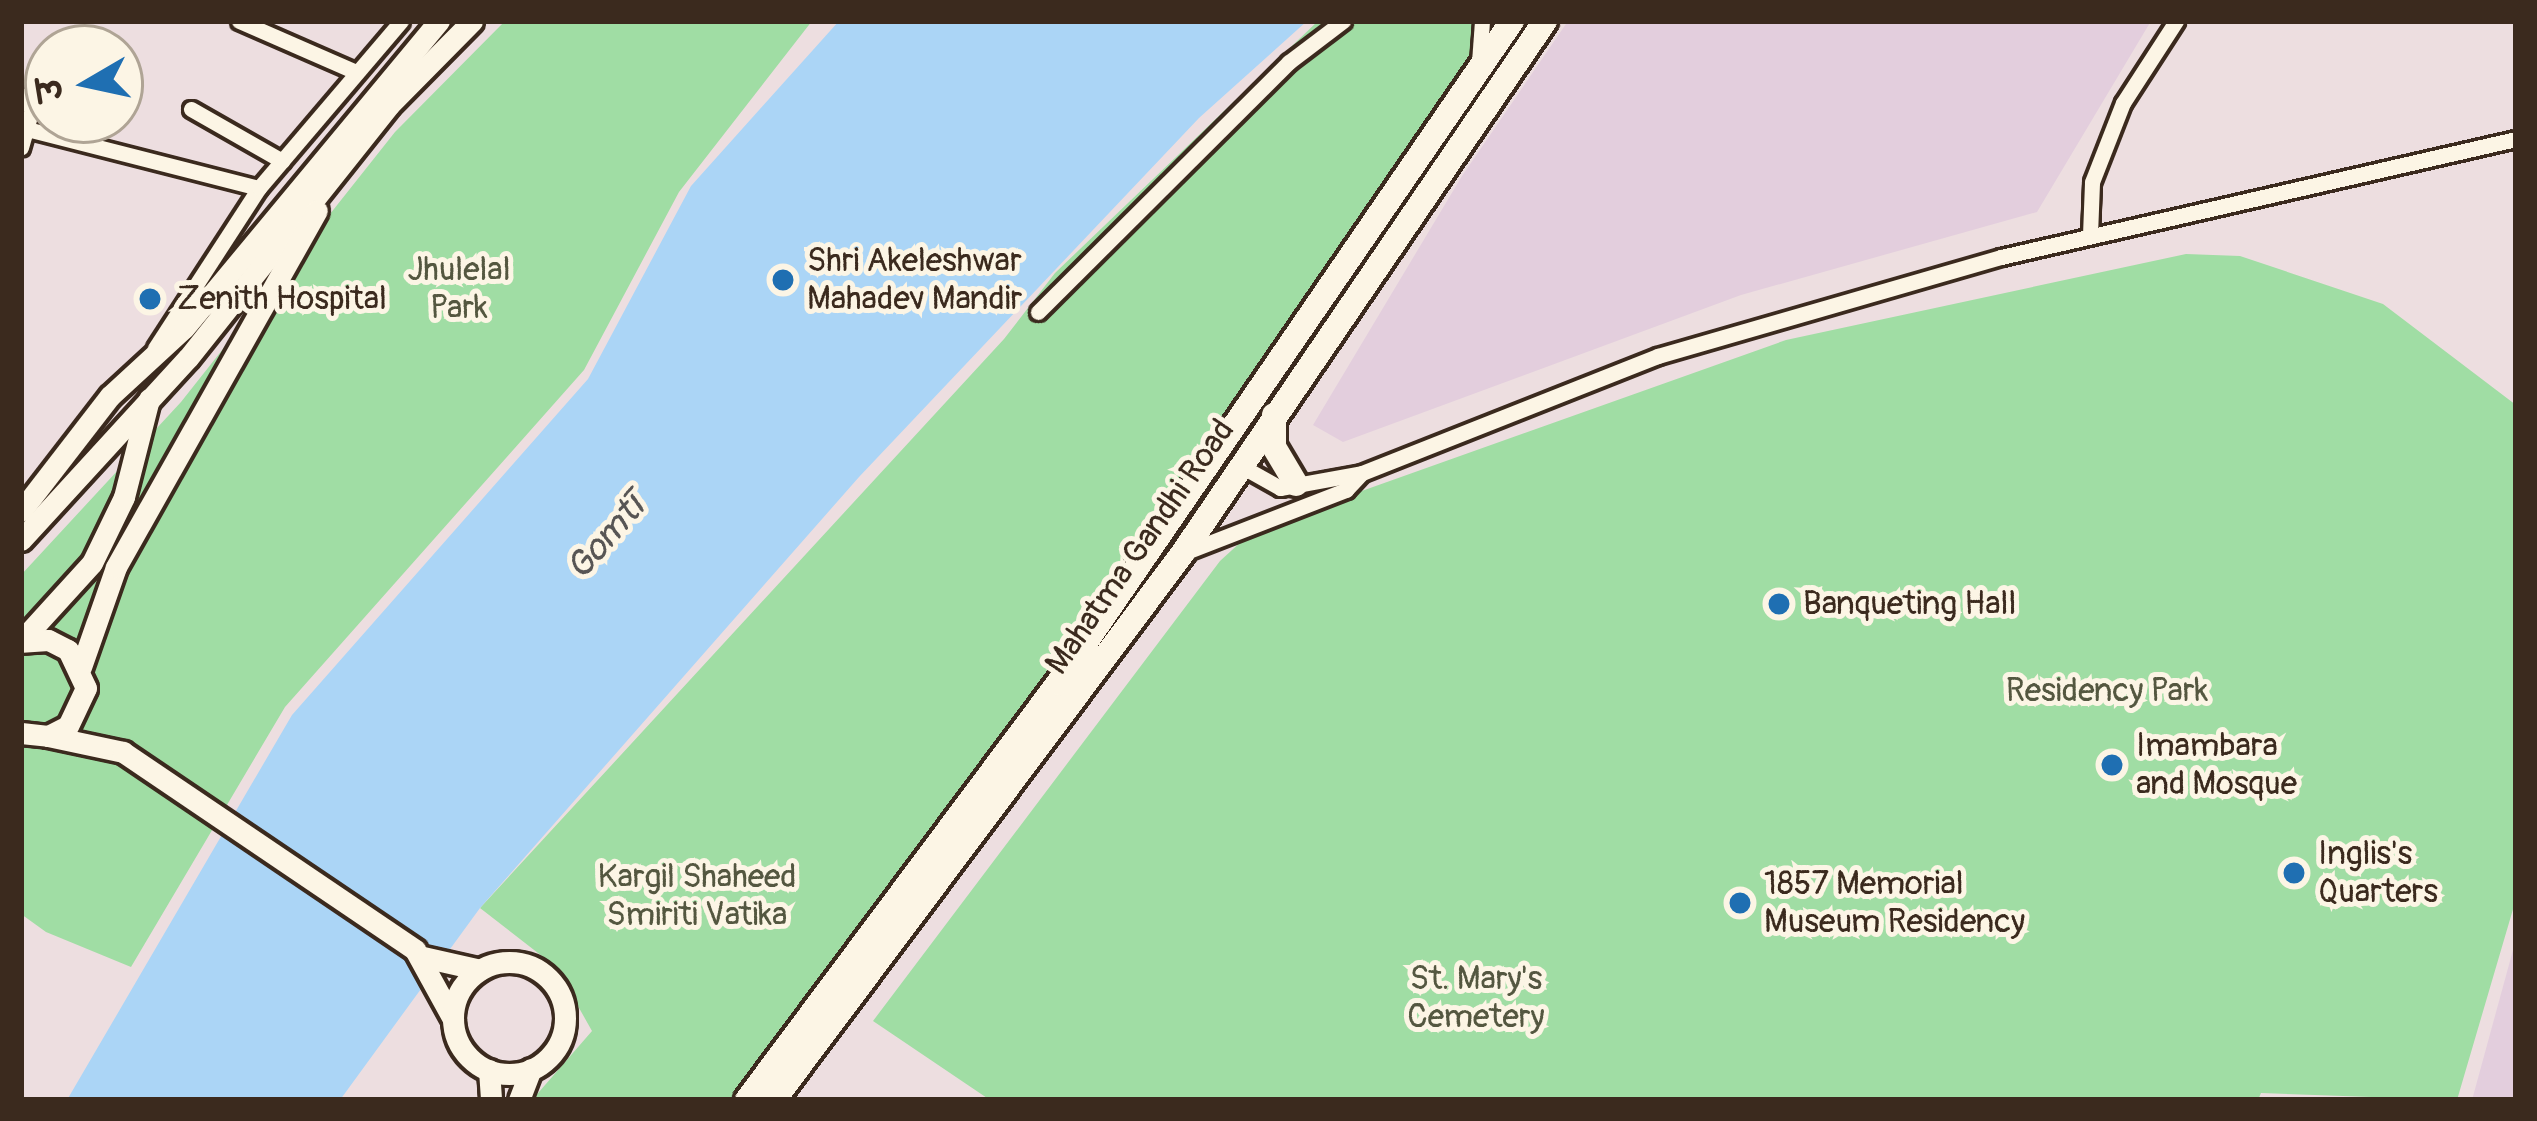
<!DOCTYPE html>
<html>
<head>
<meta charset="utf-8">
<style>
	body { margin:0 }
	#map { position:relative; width:2537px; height:1121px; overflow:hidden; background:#eddee0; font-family:Pangolin,"Playpen Sans Deva",sans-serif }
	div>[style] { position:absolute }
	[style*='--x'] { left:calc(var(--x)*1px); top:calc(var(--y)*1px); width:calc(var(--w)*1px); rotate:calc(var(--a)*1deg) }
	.built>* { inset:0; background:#e3cedd }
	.green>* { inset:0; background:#a0dda4 }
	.water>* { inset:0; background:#abd5f6 }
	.roads { filter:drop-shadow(3px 0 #3b2a1e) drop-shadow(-3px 0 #3b2a1e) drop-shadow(0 3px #3b2a1e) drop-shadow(0 -3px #3b2a1e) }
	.street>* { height:15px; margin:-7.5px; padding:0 7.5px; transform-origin:7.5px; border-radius:7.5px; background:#fcf5e5 }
	.secondary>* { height:21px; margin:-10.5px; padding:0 10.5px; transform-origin:10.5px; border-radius:10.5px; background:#fcf5e5 }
	.secondary>.ring { margin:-10.5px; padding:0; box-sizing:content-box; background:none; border:21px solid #fcf5e5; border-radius:50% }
	.primary>* { height:24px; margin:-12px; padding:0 12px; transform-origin:12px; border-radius:12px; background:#fcf5e5 }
	.dots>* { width:33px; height:33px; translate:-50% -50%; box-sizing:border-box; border:6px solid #fcf5e5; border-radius:50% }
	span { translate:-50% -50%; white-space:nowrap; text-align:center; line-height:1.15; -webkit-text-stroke:10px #fcf5e5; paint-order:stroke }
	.poi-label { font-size:33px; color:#3b2a1e }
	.left { translate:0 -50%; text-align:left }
	.park-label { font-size:33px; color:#545740 }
	.street-label { font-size:33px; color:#3b2a1e }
	.water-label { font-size:36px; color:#575554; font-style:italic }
	.frame { position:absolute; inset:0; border:24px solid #3b2a1e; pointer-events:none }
	.north { position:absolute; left:24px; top:24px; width:120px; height:120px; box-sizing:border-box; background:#fcf5e5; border:3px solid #afa495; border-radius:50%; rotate:261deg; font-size:33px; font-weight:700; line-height:48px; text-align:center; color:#3b2a1e }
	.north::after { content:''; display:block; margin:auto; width:42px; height:54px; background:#1f6fb2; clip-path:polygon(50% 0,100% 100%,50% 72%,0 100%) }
</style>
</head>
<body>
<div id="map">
	<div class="built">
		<i style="clip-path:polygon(1568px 21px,2151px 21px,2037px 212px,1741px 295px,1343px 442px,1313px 425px,1462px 176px)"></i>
		<i style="clip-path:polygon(2516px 939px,2516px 1100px,2472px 1100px)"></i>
	</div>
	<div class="green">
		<i style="clip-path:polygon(505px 21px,812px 21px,679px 192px,584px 370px,285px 707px,131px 967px,46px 932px,21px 914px,21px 575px,181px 402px,395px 132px)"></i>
		<i style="clip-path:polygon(1318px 21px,1499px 21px,1101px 603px,736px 1100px,532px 1100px,592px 1031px,556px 967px,480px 908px,1004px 339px,1055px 273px)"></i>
		<i style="clip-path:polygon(2186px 254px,2240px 256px,2383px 304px,2516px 405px,2516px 899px,2457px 1100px,2261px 1093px,2258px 1100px,990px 1100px,873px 1021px,1220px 561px,1255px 529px,1786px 340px)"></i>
	</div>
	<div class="water">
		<i style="clip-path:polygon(839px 21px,1307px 21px,1199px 118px,859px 477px,480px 908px,340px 1100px,67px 1100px,292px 715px,588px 379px,691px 186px)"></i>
	</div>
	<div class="roads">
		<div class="street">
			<i style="--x:239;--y:21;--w:128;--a:23.6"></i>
			<i style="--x:1479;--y:62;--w:41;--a:-85.8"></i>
			<i style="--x:21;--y:95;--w:18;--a:52"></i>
			<i style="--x:32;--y:109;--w:40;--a:106"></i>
			<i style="--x:191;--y:109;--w:105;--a:29.7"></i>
			<i style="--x:27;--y:129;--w:239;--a:14.3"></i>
			<i style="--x:2090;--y:235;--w:53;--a:-87.8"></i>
			<i style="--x:2092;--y:182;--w:85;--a:-68.6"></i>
			<i style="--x:2123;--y:103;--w:98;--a:-57.1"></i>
			<i style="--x:1038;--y:312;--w:354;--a:-44.9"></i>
			<i style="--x:1289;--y:62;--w:68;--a:-37.2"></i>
			<i style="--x:155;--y:348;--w:191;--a:-57"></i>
			<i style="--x:259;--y:188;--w:219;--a:-49.6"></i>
			<i style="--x:1241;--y:466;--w:45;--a:29.4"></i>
			<i style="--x:1280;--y:488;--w:83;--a:-10.4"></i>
			<i style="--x:1362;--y:473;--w:318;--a:-21.6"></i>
			<i style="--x:1658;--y:356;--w:357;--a:-16.1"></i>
			<i style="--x:2001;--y:257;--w:528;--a:-12.91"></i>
			<i style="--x:1186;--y:552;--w:172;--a:-21.2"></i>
			<i style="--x:1346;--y:490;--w:23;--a:-47"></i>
		</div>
		<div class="secondary">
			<i style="--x:21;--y:511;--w:145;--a:-52.3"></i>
			<i style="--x:110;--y:396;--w:100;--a:-42.6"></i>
			<i style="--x:184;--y:328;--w:399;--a:-50.3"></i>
			<i style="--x:21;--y:540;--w:247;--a:-47.5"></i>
			<i style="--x:188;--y:358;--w:323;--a:-51.5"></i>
			<i style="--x:389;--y:105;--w:118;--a:-45.3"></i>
			<i style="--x:21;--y:641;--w:105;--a:-47.7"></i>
			<i style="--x:92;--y:563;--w:73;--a:-64.1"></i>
			<i style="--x:124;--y:497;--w:101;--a:-75.7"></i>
			<i style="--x:81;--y:667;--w:106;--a:-70.7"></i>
			<i style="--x:116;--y:567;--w:409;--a:-60.6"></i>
			<i style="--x:21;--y:733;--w:27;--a:6"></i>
			<i style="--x:48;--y:736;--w:22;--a:-27"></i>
			<i style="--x:68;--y:726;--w:42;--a:-64.7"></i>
			<i style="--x:86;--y:688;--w:42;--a:-115.3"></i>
			<i style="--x:68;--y:650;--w:22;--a:-153"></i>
			<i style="--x:48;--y:640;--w:26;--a:176"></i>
			<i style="--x:48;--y:736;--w:77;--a:12"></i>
			<i style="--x:123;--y:752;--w:353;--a:34.1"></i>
			<i style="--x:415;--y:950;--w:79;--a:61.2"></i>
			<i style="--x:423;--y:957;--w:58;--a:12.8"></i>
			<i class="ring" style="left:453px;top:962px;width:91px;height:91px"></i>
			<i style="--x:489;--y:1070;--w:30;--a:86"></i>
			<i style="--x:519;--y:1100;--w:33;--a:-69"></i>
		</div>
		<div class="primary">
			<i style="--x:1274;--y:415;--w:32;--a:90"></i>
			<i style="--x:1274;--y:447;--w:43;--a:59.3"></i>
			<i style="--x:747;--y:1100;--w:520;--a:-53.28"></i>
			<i style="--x:1058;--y:683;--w:803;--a:-55.56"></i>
			<i style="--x:774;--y:1100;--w:682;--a:-53.23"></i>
			<i style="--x:1182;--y:554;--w:645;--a:-55.74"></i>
		</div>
	</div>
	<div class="dots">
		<i style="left:783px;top:280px;background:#1f6fb2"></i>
		<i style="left:150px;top:299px;background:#1f6fb2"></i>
		<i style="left:1779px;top:604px;background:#1f6fb2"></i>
		<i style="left:2112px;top:765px;background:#1f6fb2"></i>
		<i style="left:2294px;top:873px;background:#1f6fb2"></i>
		<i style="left:1740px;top:903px;background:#1f6fb2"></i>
	</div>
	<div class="poi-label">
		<span class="left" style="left:807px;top:280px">Shri Akeleshwar<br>Mahadev Mandir</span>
		<span class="left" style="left:177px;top:299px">Zenith Hospital</span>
		<span class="left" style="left:1803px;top:604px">Banqueting Hall</span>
		<span class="left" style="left:2136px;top:765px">Imambara<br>and Mosque</span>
		<span class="left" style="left:2318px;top:873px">Inglis's<br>Quarters</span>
		<span class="left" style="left:1764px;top:903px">1857 Memorial<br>Museum Residency</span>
	</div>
	<div class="park-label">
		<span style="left:459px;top:289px">Jhulelal<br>Park</span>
		<span style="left:2107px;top:691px">Residency Park</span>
		<span style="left:697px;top:896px">Kargil Shaheed<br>Smiriti Vatika</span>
		<span style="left:1476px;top:998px">St. Mary's<br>Cemetery</span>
	</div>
	<div class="street-label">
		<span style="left:1140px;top:547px;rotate:-55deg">Mahatma Gandhi Road</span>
	</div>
	<div class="water-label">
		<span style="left:607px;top:536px;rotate:-49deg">Gomtī</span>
	</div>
	<div class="frame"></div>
	<div class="north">उ</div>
</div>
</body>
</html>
